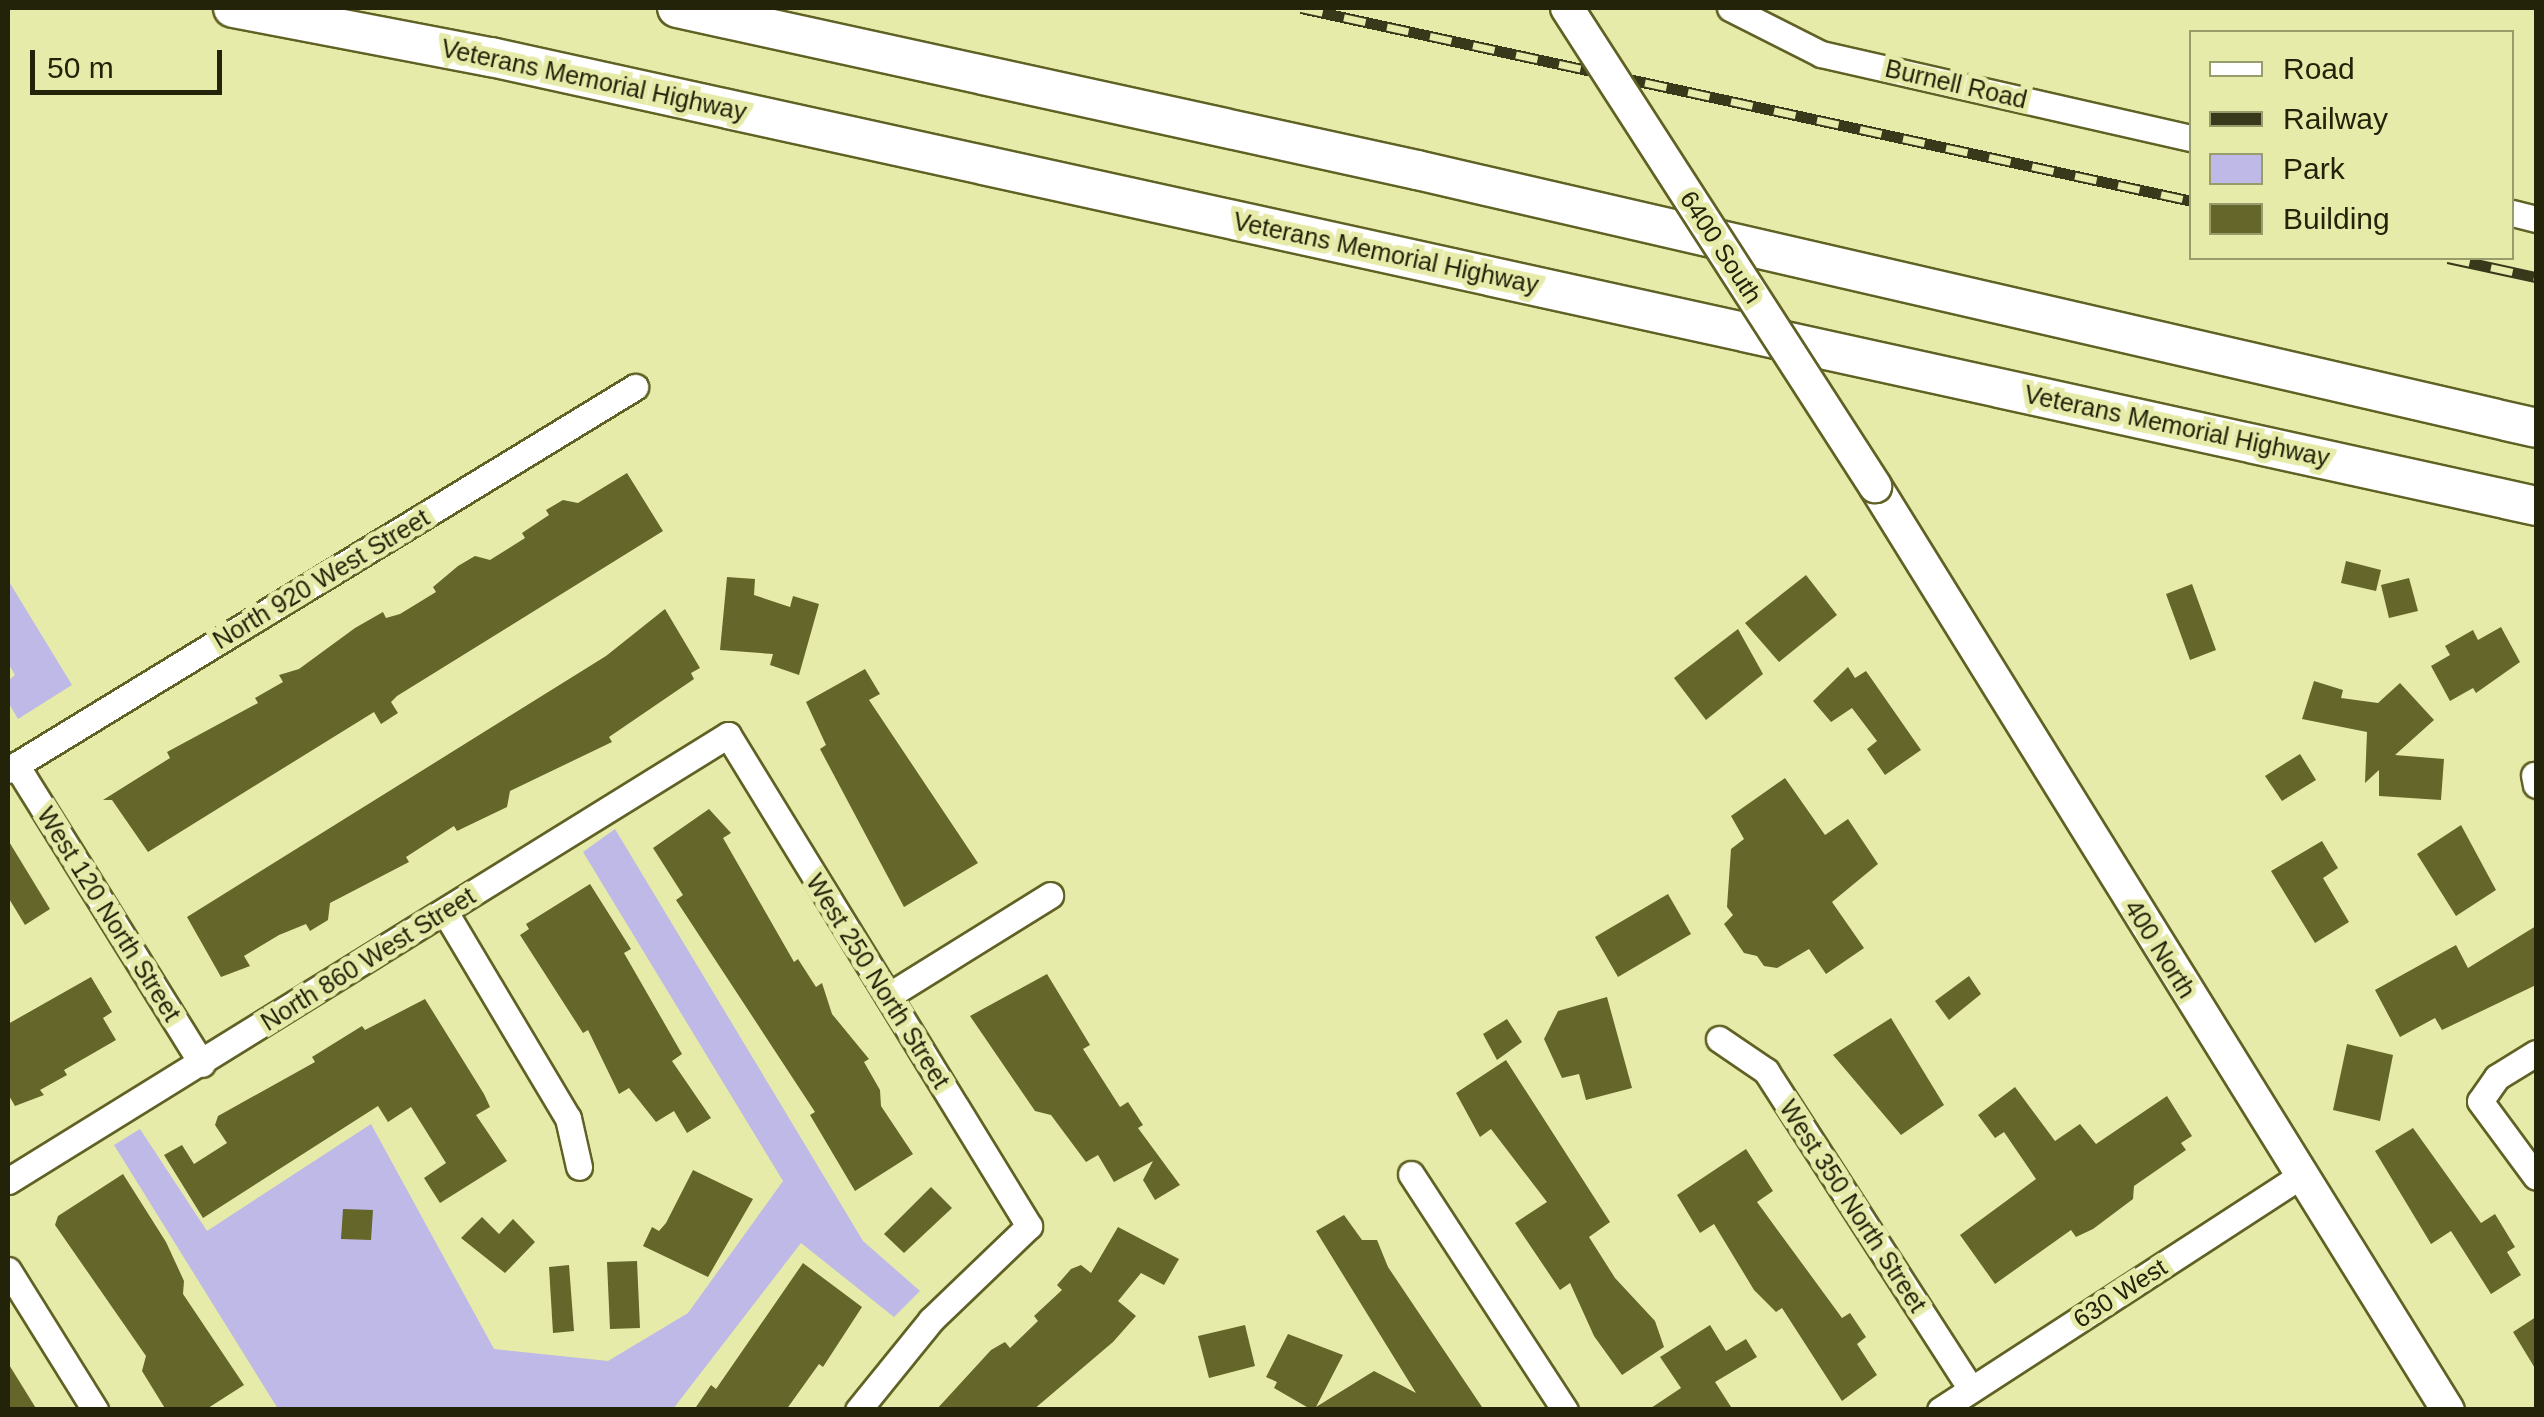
<!DOCTYPE html>
<html>
<head>
<meta charset="utf-8">
<style>
	body { margin:0 }
	#map { position:relative; width:2544px; height:1417px; overflow:hidden; background:#e7ebaa; font-family:Arial,sans-serif }
	div>[style] { position:absolute }
	[style*='--x'] { left:calc(var(--x)*1px); top:calc(var(--y)*1px); width:calc(var(--w)*1px); rotate:calc(var(--a)*1deg) }
	.green>* { inset:0; background:#beb9e6 }
	.building>* { inset:0; background:#656629 }
	.roads { filter:drop-shadow(2px 0 #606124) drop-shadow(-2px 0 #606124) drop-shadow(0 2px #606124) drop-shadow(0 -2px #606124) }
	.minor>* { height:25px; margin:-12.5px; padding:0 12.5px; transform-origin:12.5px; border-radius:12.5px; background:#fff }
	.major>* { height:32px; margin:-16px; padding:0 16px; transform-origin:16px; border-radius:16px; background:#fff }
	.highway>* { height:38px; margin:-19px; padding:0 19px; transform-origin:19px; border-radius:19px; background:#fff }
	.rail>* { height:11px; margin-top:-5.5px; transform-origin:0; background:repeating-linear-gradient(90deg,#e7ebaa 0 22px,#38391b 0 44px); box-sizing:border-box; border-block:2px solid #38391b }
	.bridges { filter:drop-shadow(2px 0 #606124) drop-shadow(-2px 0 #606124) drop-shadow(0 2px #606124) drop-shadow(0 -2px #606124) }
	.major-bridge>* { height:32px; margin:-16px; padding:0 16px; transform-origin:16px; border-radius:16px; background:#fff }
	span { translate:-50% -50%; white-space:nowrap; text-align:center; line-height:1.15; -webkit-text-stroke:10px #e7ebaa; paint-order:stroke }
	.street-label { font-size:25px; color:#222309 }
	.frame { position:absolute; inset:0; border:10px solid #222309; pointer-events:none }
	.legend { position:absolute; left:2189px; top:30px; width:325px; height:230px; box-sizing:border-box; background:#e7ebaa; border:2px solid #989b6a; margin:0; padding:12px 18px; list-style:none; font-size:30px; color:#222309 }
	.legend li { display:flex; align-items:center; gap:20px; height:50px }
	.legend b { width:50px; border:2px solid #989b6a }
	.scale { position:absolute; left:30px; top:50px; width:192px; height:45px; box-sizing:border-box; border:5px solid #222309; border-top:0; padding-left:12px; font-size:30px; line-height:35px; white-space:nowrap; color:#222309; -webkit-text-stroke:8px #e7ebaa; paint-order:stroke }
</style>
</head>
<body>
<div id="map">
	<div class="green">
		<i style="clip-path:polygon(8px 580px,72px 685px,18px 719px,8px 702px,8px 681px,15px 675px,8px 663px)"></i>
		<i style="clip-path:polygon(615px 829px,863px 1241px,920px 1291px,894px 1317px,801px 1243px,673px 1409px,278px 1409px,114px 1145px,140px 1129px,207px 1231px,371px 1124px,494px 1349px,608px 1361px,688px 1313px,783px 1181px,583px 852px)"></i>
	</div>
	<div class="building">
		<i style="clip-path:polygon(627px 473px,663px 531px,397px 696px,391px 702px,398px 713px,381px 724px,374px 712px,148px 852px,112px 800px,103px 800px,170px 758px,167px 752px,258px 703px,255px 698px,283px 682px,279px 675px,299px 669px,355px 628px,383px 612px,386px 618px,400px 614px,436px 592px,433px 587px,458px 566px,475px 556px,490px 560px,525px 538px,522px 533px,549px 515px,546px 510px,563px 500px,578px 503px)"></i>
		<i style="clip-path:polygon(2346px 561px,2381px 570px,2376px 591px,2341px 583px)"></i>
		<i style="clip-path:polygon(1806px 575px,1837px 615px,1779px 662px,1745px 623px)"></i>
		<i style="clip-path:polygon(727px 577px,755px 579px,754px 595px,790px 607px,793px 596px,819px 604px,799px 675px,770px 665px,773px 654px,720px 650px)"></i>
		<i style="clip-path:polygon(2409px 578px,2418px 611px,2389px 618px,2381px 585px)"></i>
		<i style="clip-path:polygon(2192px 584px,2216px 650px,2190px 660px,2166px 594px)"></i>
		<i style="clip-path:polygon(665px 609px,700px 668px,691px 673px,694px 679px,609px 737px,612px 742px,510px 791px,507px 807px,457px 831px,454px 826px,406px 857px,409px 862px,330px 903px,328px 920px,310px 931px,306px 924px,279px 935px,244px 956px,250px 966px,221px 977px,187px 917px,606px 656px)"></i>
		<i style="clip-path:polygon(2501px 627px,2520px 662px,2476px 693px,2473px 688px,2450px 701px,2431px 666px,2450px 655px,2445px 646px,2473px 630px,2478px 640px)"></i>
		<i style="clip-path:polygon(1738px 629px,1763px 674px,1706px 720px,1674px 678px)"></i>
		<i style="clip-path:polygon(1848px 667px,1855px 678px,1866px 671px,1921px 750px,1885px 775px,1867px 749px,1877px 741px,1852px 708px,1831px 722px,1813px 701px)"></i>
		<i style="clip-path:polygon(865px 669px,880px 694px,869px 700px,978px 863px,904px 907px,820px 749px,826px 745px,806px 702px)"></i>
		<i style="clip-path:polygon(2314px 681px,2343px 690px,2341px 698px,2378px 703px,2400px 683px,2434px 720px,2395px 755px,2444px 759px,2441px 800px,2379px 796px,2379px 770px,2365px 783px,2367px 732px,2302px 719px)"></i>
		<i style="clip-path:polygon(2300px 754px,2316px 780px,2282px 801px,2265px 776px)"></i>
		<i style="clip-path:polygon(1785px 778px,1825px 835px,1848px 819px,1878px 864px,1832px 902px,1864px 948px,1826px 974px,1809px 949px,1777px 968px,1764px 966px,1757px 956px,1744px 953px,1724px 924px,1733px 915px,1727px 907px,1731px 849px,1744px 839px,1731px 816px)"></i>
		<i style="clip-path:polygon(709px 809px,731px 833px,723px 838px,794px 962px,798px 959px,816px 987px,822px 983px,832px 1014px,869px 1059px,864px 1062px,880px 1090px,881px 1106px,913px 1154px,855px 1191px,810px 1115px,815px 1112px,676px 900px,683px 895px,653px 848px)"></i>
		<i style="clip-path:polygon(2461px 825px,2496px 890px,2456px 916px,2417px 854px)"></i>
		<i style="clip-path:polygon(8px 840px,50px 909px,25px 925px,8px 897px)"></i>
		<i style="clip-path:polygon(2322px 841px,2338px 868px,2323px 878px,2349px 922px,2315px 943px,2271px 871px)"></i>
		<i style="clip-path:polygon(590px 884px,631px 949px,624px 953px,682px 1054px,672px 1061px,711px 1118px,687px 1133px,674px 1111px,656px 1122px,629px 1088px,619px 1094px,588px 1030px,583px 1033px,520px 935px,529px 929px,526px 924px)"></i>
		<i style="clip-path:polygon(1668px 894px,1691px 934px,1618px 977px,1595px 937px)"></i>
		<i style="clip-path:polygon(2536px 926px,2536px 985px,2442px 1030px,2435px 1018px,2400px 1037px,2375px 990px,2456px 945px,2468px 968px)"></i>
		<i style="clip-path:polygon(1047px 974px,1090px 1045px,1083px 1049px,1120px 1107px,1128px 1102px,1143px 1125px,1138px 1128px,1180px 1185px,1155px 1200px,1143px 1180px,1153px 1161px,1114px 1182px,1098px 1155px,1086px 1162px,1051px 1115px,1035px 1111px,970px 1016px)"></i>
		<i style="clip-path:polygon(1969px 976px,1981px 994px,1949px 1020px,1935px 1001px)"></i>
		<i style="clip-path:polygon(91px 977px,112px 1012px,103px 1018px,116px 1040px,64px 1070px,67px 1075px,40px 1090px,44px 1095px,15px 1106px,8px 1094px,8px 1024px)"></i>
		<i style="clip-path:polygon(1607px 997px,1632px 1088px,1586px 1100px,1579px 1074px,1562px 1078px,1544px 1039px,1558px 1011px)"></i>
		<i style="clip-path:polygon(425px 999px,484px 1094px,490px 1107px,476px 1115px,507px 1161px,440px 1203px,424px 1178px,446px 1163px,411px 1107px,388px 1122px,378px 1106px,203px 1218px,164px 1155px,182px 1145px,194px 1164px,227px 1143px,215px 1125px,218px 1116px,315px 1062px,312px 1057px,362px 1026px,365px 1030px)"></i>
		<i style="clip-path:polygon(1891px 1018px,1944px 1105px,1901px 1135px,1833px 1055px)"></i>
		<i style="clip-path:polygon(1507px 1019px,1522px 1042px,1497px 1060px,1483px 1034px)"></i>
		<i style="clip-path:polygon(2347px 1044px,2393px 1055px,2380px 1121px,2333px 1110px)"></i>
		<i style="clip-path:polygon(1506px 1060px,1610px 1222px,1589px 1237px,1615px 1278px,1655px 1321px,1664px 1347px,1622px 1375px,1594px 1336px,1570px 1283px,1560px 1290px,1515px 1223px,1547px 1202px,1491px 1129px,1480px 1137px,1456px 1093px)"></i>
		<i style="clip-path:polygon(2015px 1087px,2055px 1141px,2080px 1124px,2096px 1144px,2167px 1096px,2192px 1136px,2181px 1143px,2186px 1150px,2134px 1186px,2133px 1199px,2093px 1229px,2076px 1237px,2071px 1230px,1995px 1284px,1960px 1235px,2036px 1179px,2004px 1132px,1995px 1138px,1978px 1115px)"></i>
		<i style="clip-path:polygon(2413px 1128px,2481px 1223px,2495px 1214px,2515px 1247px,2507px 1252px,2521px 1275px,2491px 1294px,2451px 1231px,2431px 1244px,2375px 1151px)"></i>
		<i style="clip-path:polygon(1746px 1149px,1773px 1191px,1757px 1202px,1842px 1318px,1850px 1313px,1866px 1337px,1857px 1344px,1877px 1375px,1842px 1401px,1782px 1308px,1776px 1312px,1754px 1290px,1714px 1224px,1700px 1233px,1677px 1195px)"></i>
		<i style="clip-path:polygon(693px 1170px,753px 1199px,708px 1277px,643px 1246px,652px 1227px,659px 1231px,666px 1223px)"></i>
		<i style="clip-path:polygon(123px 1174px,166px 1242px,184px 1281px,183px 1294px,244px 1385px,205px 1410px,166px 1410px,142px 1371px,146px 1356px,55px 1225px,58px 1216px)"></i>
		<i style="clip-path:polygon(931px 1187px,952px 1208px,904px 1253px,884px 1234px)"></i>
		<i style="clip-path:polygon(343px 1209px,373px 1210px,371px 1240px,341px 1239px)"></i>
		<i style="clip-path:polygon(1344px 1215px,1362px 1240px,1377px 1240px,1388px 1267px,1484px 1410px,1312px 1410px,1274px 1388px,1277px 1382px,1266px 1377px,1288px 1334px,1343px 1355px,1316px 1407px,1374px 1371px,1416px 1393px,1316px 1231px)"></i>
		<i style="clip-path:polygon(482px 1217px,499px 1234px,513px 1219px,535px 1242px,505px 1273px,461px 1238px)"></i>
		<i style="clip-path:polygon(1118px 1227px,1179px 1259px,1164px 1285px,1141px 1273px,1118px 1301px,1136px 1316px,1113px 1342px,1033px 1410px,936px 1410px,991px 1350px,1005px 1342px,1010px 1348px,1038px 1321px,1034px 1316px,1062px 1290px,1057px 1285px,1071px 1269px,1081px 1265px,1091px 1273px)"></i>
		<i style="clip-path:polygon(637px 1261px,640px 1328px,610px 1329px,607px 1262px)"></i>
		<i style="clip-path:polygon(803px 1263px,862px 1307px,823px 1367px,819px 1364px,786px 1410px,694px 1410px,711px 1385px,716px 1389px)"></i>
		<i style="clip-path:polygon(569px 1265px,574px 1331px,553px 1333px,549px 1267px)"></i>
		<i style="clip-path:polygon(2536px 1317px,2536px 1370px,2513px 1332px)"></i>
		<i style="clip-path:polygon(1245px 1325px,1255px 1366px,1209px 1378px,1198px 1336px)"></i>
		<i style="clip-path:polygon(1710px 1325px,1726px 1351px,1746px 1339px,1757px 1357px,1715px 1382px,1733px 1410px,1648px 1410px,1681px 1388px,1660px 1357px)"></i>
		<i style="clip-path:polygon(8px 1363px,37px 1410px,8px 1410px)"></i>
	</div>
	<div class="roads">
		<div class="minor">
			<i style="--x:1730;--y:8;--w:102;--a:26.8"></i>
			<i style="--x:1821;--y:54;--w:380;--a:12.8"></i>
			<i style="--x:2512;--y:213;--w:25;--a:14"></i>
			<i style="--x:16;--y:765;--w:352;--a:58.1"></i>
			<i style="--x:8;--y:770;--w:735;--a:-31.42"></i>
			<i style="--x:2534;--y:775;--w:10;--a:79"></i>
			<i style="--x:445;--y:912;--w:240;--a:59.2"></i>
			<i style="--x:568;--y:1118;--w:50;--a:77.3"></i>
			<i style="--x:888;--y:996;--w:191;--a:-31.9"></i>
			<i style="--x:1719;--y:1039;--w:57;--a:34.2"></i>
			<i style="--x:1766;--y:1071;--w:378;--a:57.2"></i>
			<i style="--x:2536;--y:1053;--w:46;--a:148.4"></i>
			<i style="--x:2497;--y:1077;--w:29;--a:125"></i>
			<i style="--x:2480;--y:1101;--w:94;--a:53.6"></i>
			<i style="--x:1411;--y:1174;--w:282;--a:56.9"></i>
			<i style="--x:8;--y:1181;--w:847;--a:-31.78"></i>
			<i style="--x:728;--y:735;--w:576;--a:58.49"></i>
			<i style="--x:1029;--y:1226;--w:136;--a:136.2"></i>
			<i style="--x:931;--y:1320;--w:116;--a:129"></i>
			<i style="--x:8;--y:1270;--w:165;--a:58.1"></i>
			<i style="--x:1940;--y:1410;--w:429;--a:-33"></i>
		</div>
		<div class="major">
			<i style="--x:1875;--y:486;--w:1087;--a:58.2"></i>
		</div>
		<div class="highway">
			<i style="--x:233;--y:8;--w:263;--a:10.8"></i>
			<i style="--x:491;--y:57;--w:2094;--a:12.38"></i>
			<i style="--x:677;--y:8;--w:758;--a:12.35"></i>
			<i style="--x:1417;--y:170;--w:1148;--a:12.98"></i>
		</div>
	</div>
	<div class="rail">
		<i style="--x:1301;--y:8;--w:912;--a:12.22"></i>
		<i style="--x:2448;--y:258;--w:90;--a:12.2"></i>
	</div>
	<div class="bridges">
		<div class="major-bridge">
			<i style="--x:1567;--y:8;--w:569;--a:57.2"></i>
		</div>
	</div>
	<div class="street-label">
		<span style="left:594px;top:80px;rotate:12deg">Veterans Memorial Highway</span>
		<span style="left:1956px;top:84px;rotate:13deg">Burnell Road</span>
		<span style="left:1721px;top:247px;rotate:57deg">6400 South</span>
		<span style="left:1386px;top:253px;rotate:12deg">Veterans Memorial Highway</span>
		<span style="left:2177px;top:426px;rotate:12deg">Veterans Memorial Highway</span>
		<span style="left:321px;top:579px;rotate:-31deg">North 920 West Street</span>
		<span style="left:109px;top:914px;rotate:58deg">West 120 North Street</span>
		<span style="left:2160px;top:949px;rotate:58deg">400 North</span>
		<span style="left:368px;top:959px;rotate:-32deg">North 860 West Street</span>
		<span style="left:878px;top:981px;rotate:58deg">West 250 North Street</span>
		<span style="left:1853px;top:1206px;rotate:57deg">West 350 North Street</span>
		<span style="left:2120px;top:1293px;rotate:-33deg">630 West</span>
	</div>
	<div class="frame"></div>
	<ul class="legend">
	<li><b style="height:12px;background:#fff"></b>Road</li>
	<li><b style="height:12px;background:#38391b"></b>Railway</li>
	<li><b style="height:28px;background:#beb9e6"></b>Park</li>
	<li><b style="height:28px;background:#656629"></b>Building</li>
	</ul>
	<div class="scale">50 m</div>
</div>
</body>
</html>
